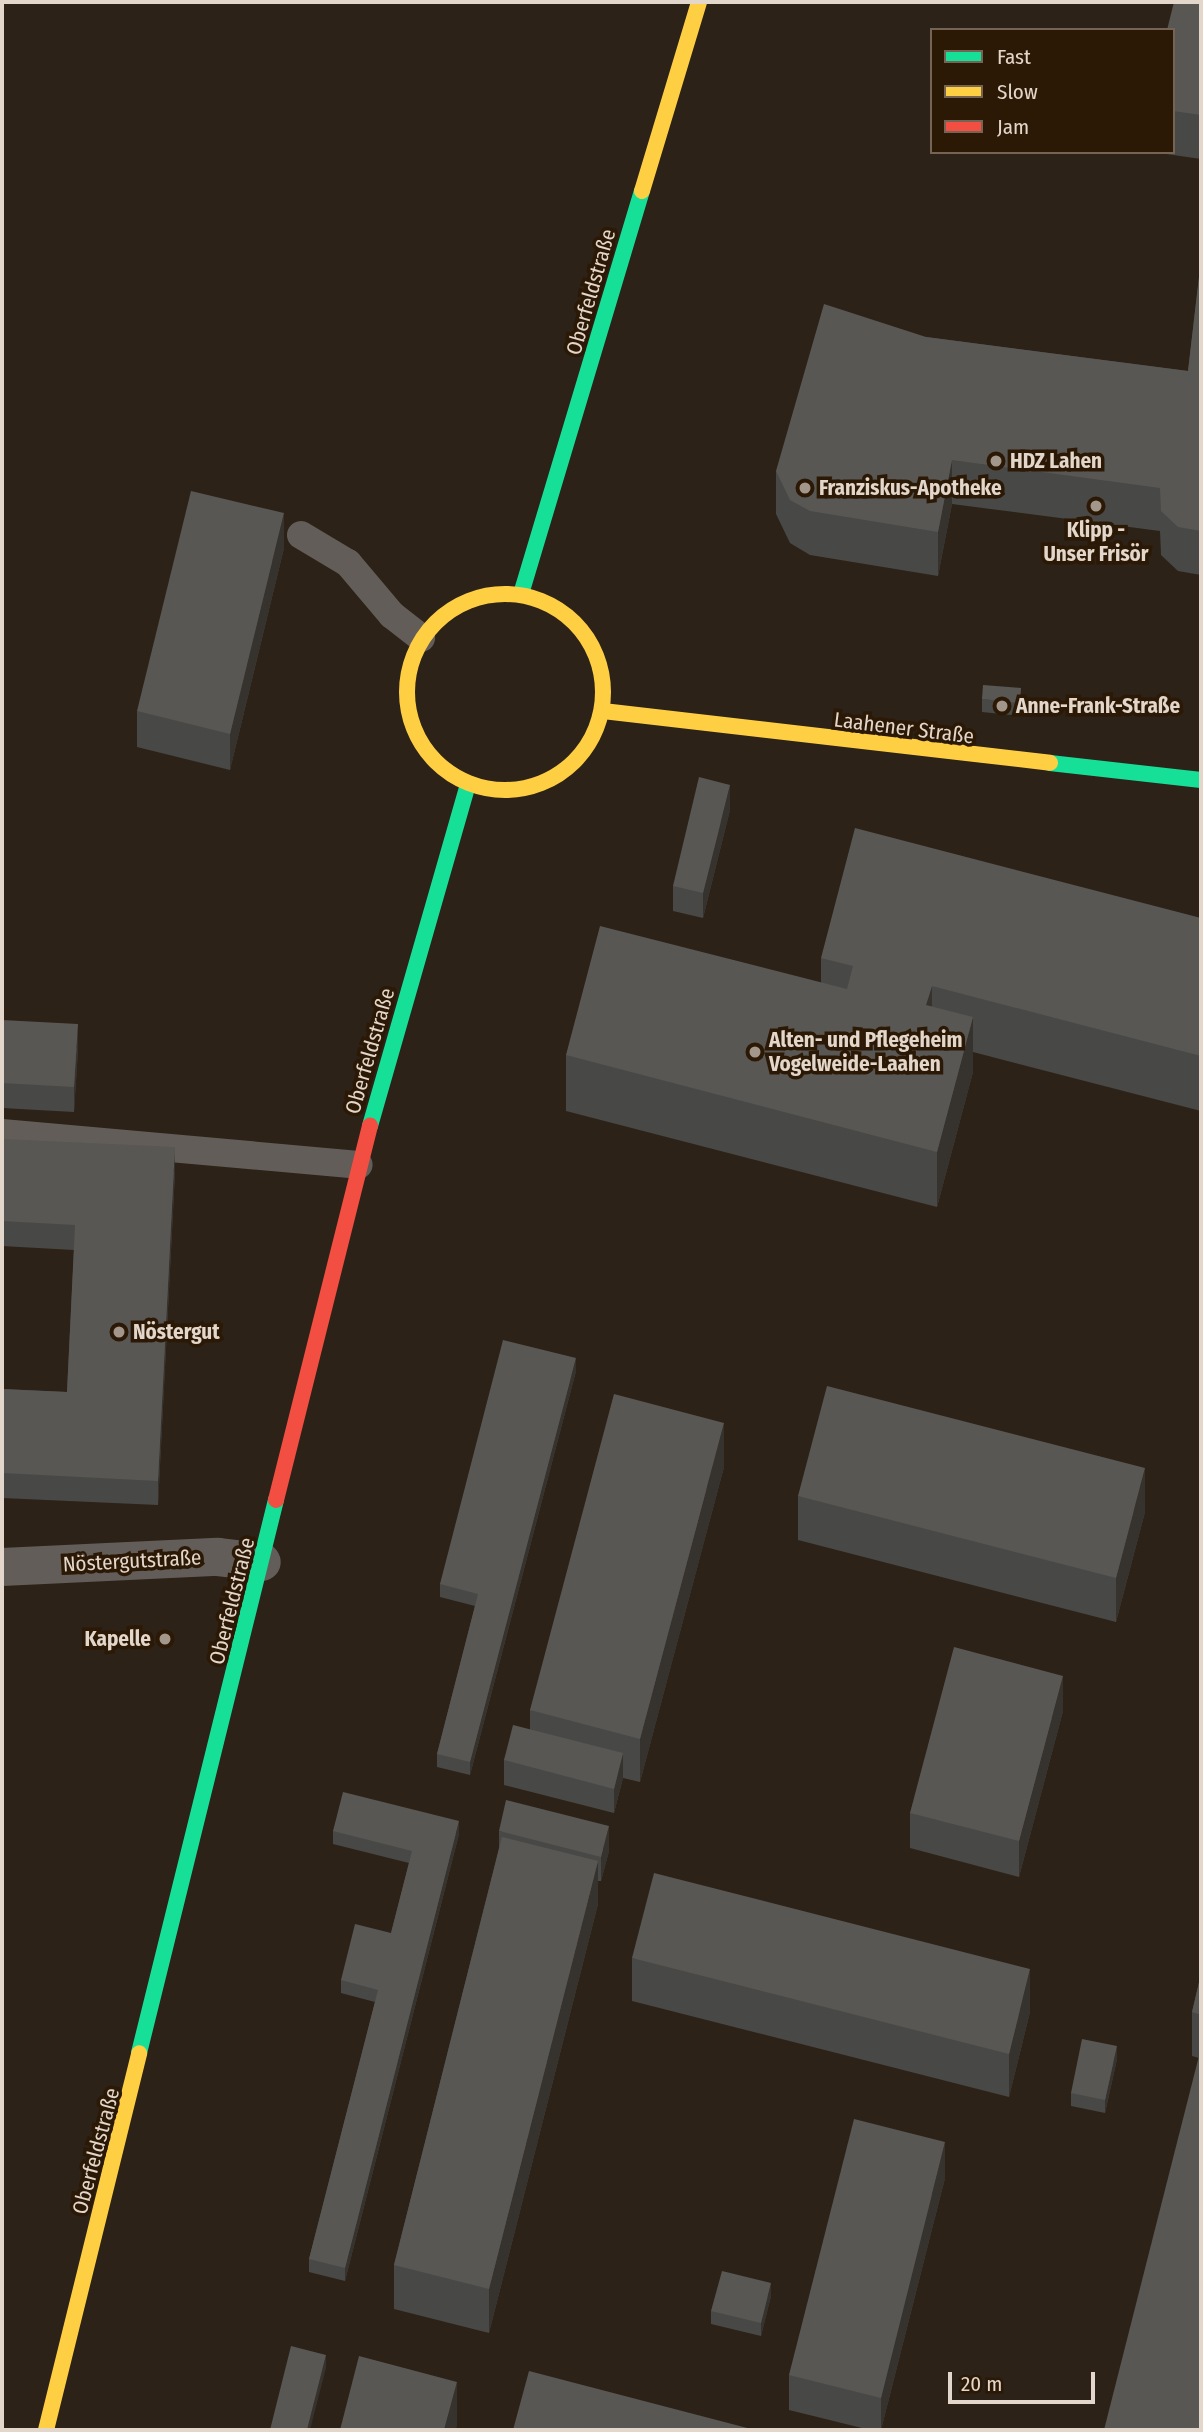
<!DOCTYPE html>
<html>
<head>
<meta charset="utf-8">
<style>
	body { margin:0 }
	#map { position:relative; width:1203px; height:2432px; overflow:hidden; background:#2c2217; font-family:"Fira Sans Condensed",sans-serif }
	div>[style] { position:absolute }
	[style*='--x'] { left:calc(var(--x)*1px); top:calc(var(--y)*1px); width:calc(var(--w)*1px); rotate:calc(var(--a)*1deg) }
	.lane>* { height:28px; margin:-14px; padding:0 14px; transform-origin:14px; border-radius:14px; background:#625d58 }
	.street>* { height:38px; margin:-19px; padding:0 19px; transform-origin:19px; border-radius:19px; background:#625d58 }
	.fast>* { height:16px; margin:-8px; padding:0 8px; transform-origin:8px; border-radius:8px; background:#16e098 }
	.slow>* { height:16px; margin:-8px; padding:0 8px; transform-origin:8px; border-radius:8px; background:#ffcf43 }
	.slow>.ring { margin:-8px; padding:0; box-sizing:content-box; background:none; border:16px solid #ffcf43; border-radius:50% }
	.jam>* { height:16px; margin:-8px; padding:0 8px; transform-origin:8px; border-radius:8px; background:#f24e42 }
	.wall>* { inset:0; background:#484846 }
	.shaded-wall>* { inset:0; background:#36322d }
	.building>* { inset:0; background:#585754 }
	.dots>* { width:19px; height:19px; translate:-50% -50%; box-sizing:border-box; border:4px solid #2b1805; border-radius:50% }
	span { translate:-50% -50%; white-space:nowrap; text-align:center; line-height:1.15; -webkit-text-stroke:7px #2b1805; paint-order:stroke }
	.street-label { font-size:21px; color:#e3d6ca }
	.poi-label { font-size:21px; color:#e3d6ca; font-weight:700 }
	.left { translate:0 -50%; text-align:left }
	.right { translate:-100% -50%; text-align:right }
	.frame { position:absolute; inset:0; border:4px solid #e3d6ca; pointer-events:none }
	.legend { position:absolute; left:930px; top:28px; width:245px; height:126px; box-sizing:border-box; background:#2b1805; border:2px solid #756454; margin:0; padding:9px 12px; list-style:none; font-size:21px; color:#e3d6ca }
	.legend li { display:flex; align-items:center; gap:14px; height:35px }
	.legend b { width:35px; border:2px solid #756454 }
	.scale { position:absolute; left:948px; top:2372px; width:147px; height:32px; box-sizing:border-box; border:4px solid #e3d6ca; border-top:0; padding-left:9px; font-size:21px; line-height:24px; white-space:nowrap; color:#e3d6ca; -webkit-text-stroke:5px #2b1805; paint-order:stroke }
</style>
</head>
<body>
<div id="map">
	<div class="lane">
		<i style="--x:301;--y:535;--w:55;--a:30.8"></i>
		<i style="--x:348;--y:563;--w:68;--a:49.8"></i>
		<i style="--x:392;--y:615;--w:37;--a:38"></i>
		<i style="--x:2;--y:1133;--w:358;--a:5.1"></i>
	</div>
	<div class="street">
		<i style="--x:2;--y:1567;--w:216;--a:-2.7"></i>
		<i style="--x:218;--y:1557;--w:44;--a:6.5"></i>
	</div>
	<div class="fast">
		<i style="--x:521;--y:594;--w:421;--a:-73.3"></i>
		<i style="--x:1050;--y:763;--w:152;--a:6.4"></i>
		<i style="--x:370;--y:1126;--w:355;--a:-74"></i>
		<i style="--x:139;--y:2053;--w:570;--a:-76.09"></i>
	</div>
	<div class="slow">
		<i style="--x:642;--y:191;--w:197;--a:-73.2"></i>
		<i class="ring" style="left:407px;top:594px;width:180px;height:180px"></i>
		<i style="--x:603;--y:711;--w:450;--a:6.6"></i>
		<i style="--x:46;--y:2430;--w:388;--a:-76.1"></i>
	</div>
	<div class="jam">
		<i style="--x:276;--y:1500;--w:386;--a:-75.9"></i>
	</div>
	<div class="wall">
		<i style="clip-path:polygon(1201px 2px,1201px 159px,1166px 154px,1165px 152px,1173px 152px,1173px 30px)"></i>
		<i style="clip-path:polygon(1201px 260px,1201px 575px,1178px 571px,1161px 555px,1160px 531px,952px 504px,938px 576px,810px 555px,790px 543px,776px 514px,776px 471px,926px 337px,1188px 371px)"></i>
		<i style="clip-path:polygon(284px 548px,230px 770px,137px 747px,137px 711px)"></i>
		<i style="clip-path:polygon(982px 699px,1021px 701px,1020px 716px,982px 712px)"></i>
		<i style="clip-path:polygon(730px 810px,703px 918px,673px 911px,673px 886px)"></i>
		<i style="clip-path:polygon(1201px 918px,1201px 1111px,973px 1052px,973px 1072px,937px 1207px,566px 1111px,566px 1055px,821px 983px,821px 958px)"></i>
		<i style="clip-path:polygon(2px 1020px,78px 1049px,74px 1112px,2px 1108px)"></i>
		<i style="clip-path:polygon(2px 1139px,175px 1172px,158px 1505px,2px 1498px,2px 1389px,67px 1392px,74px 1250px,2px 1246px)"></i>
		<i style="clip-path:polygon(576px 1371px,470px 1775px,437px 1767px,437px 1754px,475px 1606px,440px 1597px,440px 1584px)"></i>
		<i style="clip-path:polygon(724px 1467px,640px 1782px,623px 1778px,614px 1813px,504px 1785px,504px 1760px,530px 1729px,530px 1710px)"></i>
		<i style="clip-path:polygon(798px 1496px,1145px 1512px,1116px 1622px,798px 1540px)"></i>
		<i style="clip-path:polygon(1063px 1711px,1019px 1877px,910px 1848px,910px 1813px)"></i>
		<i style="clip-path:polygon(333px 1831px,459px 1834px,345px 2281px,309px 2272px,309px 2259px,375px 2002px,341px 1993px,341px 1980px,391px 1933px,409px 1863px,333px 1844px)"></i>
		<i style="clip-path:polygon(499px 1831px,609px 1851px,601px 1881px,598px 1881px,598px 1904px,489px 2333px,394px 2309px,394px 2265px,499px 1848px)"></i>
		<i style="clip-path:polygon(632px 1958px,1030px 2012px,1009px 2097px,632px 2001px)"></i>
		<i style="clip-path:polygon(1201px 1974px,1201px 2430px,1199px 2058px,1192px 2056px,1192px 2012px)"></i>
		<i style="clip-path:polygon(1117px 2059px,1105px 2113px,1071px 2106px,1071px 2093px)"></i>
		<i style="clip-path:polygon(945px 2178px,881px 2430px,870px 2430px,789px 2410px,789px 2375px)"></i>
		<i style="clip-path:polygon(771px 2296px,761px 2336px,711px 2324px,711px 2311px)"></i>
	</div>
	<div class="shaded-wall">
		<i style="clip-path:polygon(952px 460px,952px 504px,938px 576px,938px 532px)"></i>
		<i style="clip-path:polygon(284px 513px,284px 548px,230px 770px,230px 734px)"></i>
		<i style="clip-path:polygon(730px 785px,730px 810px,703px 918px,703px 893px)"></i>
		<i style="clip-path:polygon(932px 986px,932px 1041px,926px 1005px)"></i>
		<i style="clip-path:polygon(973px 1017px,973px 1072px,937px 1207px,937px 1152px)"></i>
		<i style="clip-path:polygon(78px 1024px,78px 1049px,74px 1112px,74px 1087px)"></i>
		<i style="clip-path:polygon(175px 1147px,175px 1172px,158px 1505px,158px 1481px)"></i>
		<i style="clip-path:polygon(576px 1358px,576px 1371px,470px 1775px,470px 1762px)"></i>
		<i style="clip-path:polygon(724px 1423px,724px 1467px,640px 1782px,640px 1739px)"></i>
		<i style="clip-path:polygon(1145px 1468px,1145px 1512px,1116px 1622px,1116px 1578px)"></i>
		<i style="clip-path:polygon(1063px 1676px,1063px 1711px,1019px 1877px,1019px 1841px)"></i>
		<i style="clip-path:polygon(623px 1753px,623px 1778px,614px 1813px,614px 1789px)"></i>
		<i style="clip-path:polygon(459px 1821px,459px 1834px,345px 2281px,345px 2268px)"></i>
		<i style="clip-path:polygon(609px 1826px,609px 1851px,601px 1881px,601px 1857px)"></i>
		<i style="clip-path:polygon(598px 1861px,598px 1904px,489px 2333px,489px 2289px)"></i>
		<i style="clip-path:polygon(1030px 1969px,1030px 2012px,1009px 2097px,1009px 2054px)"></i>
		<i style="clip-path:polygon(1117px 2046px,1117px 2059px,1105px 2113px,1105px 2100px)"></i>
		<i style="clip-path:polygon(945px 2142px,945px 2178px,881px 2430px,881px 2398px)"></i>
		<i style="clip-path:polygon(771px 2283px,771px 2296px,761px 2336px,761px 2323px)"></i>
		<i style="clip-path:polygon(326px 2355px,326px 2368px,310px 2430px,307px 2430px)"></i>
		<i style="clip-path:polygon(457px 2382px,457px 2426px,456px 2430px,444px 2430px)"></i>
	</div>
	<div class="building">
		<i style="clip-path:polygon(1174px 2px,1201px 2px,1201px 115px,1173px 111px,1173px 30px,1167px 30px)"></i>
		<i style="clip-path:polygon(1201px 260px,1201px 531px,1178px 527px,1161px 511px,1160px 488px,952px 460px,938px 532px,810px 511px,790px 500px,776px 471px,824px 304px,926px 337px,1188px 371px)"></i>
		<i style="clip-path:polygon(191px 491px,284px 513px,230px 734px,137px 711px)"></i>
		<i style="clip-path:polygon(983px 685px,1021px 688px,1020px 703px,982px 699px)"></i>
		<i style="clip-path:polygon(699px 777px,730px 785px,703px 893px,673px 886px)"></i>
		<i style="clip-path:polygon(855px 828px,1201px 918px,1201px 1056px,932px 986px,926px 1005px,973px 1017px,937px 1152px,566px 1055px,600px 926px,847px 989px,853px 966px,821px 958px)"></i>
		<i style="clip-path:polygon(2px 1020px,78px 1024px,74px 1087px,2px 1083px)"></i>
		<i style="clip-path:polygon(2px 1139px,175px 1147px,158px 1481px,2px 1473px,2px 1389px,67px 1392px,75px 1225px,2px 1221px)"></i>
		<i style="clip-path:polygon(503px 1340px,576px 1358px,470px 1762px,437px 1754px,478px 1594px,440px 1584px)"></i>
		<i style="clip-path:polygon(827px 1386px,1145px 1468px,1116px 1578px,798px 1496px)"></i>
		<i style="clip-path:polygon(614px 1394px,724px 1423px,640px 1739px,530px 1710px)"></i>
		<i style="clip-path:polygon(954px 1647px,1063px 1676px,1019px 1841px,910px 1813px)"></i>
		<i style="clip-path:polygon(513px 1725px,623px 1753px,614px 1789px,504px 1760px)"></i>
		<i style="clip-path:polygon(343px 1792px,459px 1821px,345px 2268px,309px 2259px,378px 1990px,341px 1980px,355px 1924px,391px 1933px,412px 1851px,333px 1831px)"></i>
		<i style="clip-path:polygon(506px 1800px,609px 1826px,601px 1857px,499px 1831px)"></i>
		<i style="clip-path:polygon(502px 1837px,598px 1861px,489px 2289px,394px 2265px)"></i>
		<i style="clip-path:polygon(654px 1873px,1030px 1969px,1009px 2054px,632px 1958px)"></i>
		<i style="clip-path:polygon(1201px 1974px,1201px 2015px,1192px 2012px)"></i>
		<i style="clip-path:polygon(1082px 2039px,1117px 2046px,1105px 2100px,1071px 2093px)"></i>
		<i style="clip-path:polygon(1201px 2048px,1201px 2430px,1104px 2430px)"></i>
		<i style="clip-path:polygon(854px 2119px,945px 2142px,881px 2398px,789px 2375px)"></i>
		<i style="clip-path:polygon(722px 2271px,771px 2283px,761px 2323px,711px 2311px)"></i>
		<i style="clip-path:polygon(291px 2346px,326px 2355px,307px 2430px,270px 2430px)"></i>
		<i style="clip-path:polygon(359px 2356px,457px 2382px,444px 2430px,340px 2430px)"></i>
		<i style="clip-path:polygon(529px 2371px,755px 2430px,513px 2430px)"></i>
	</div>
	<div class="dots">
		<i style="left:996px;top:461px;background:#a3978b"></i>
		<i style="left:805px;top:488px;background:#a3978b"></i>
		<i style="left:1096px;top:506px;background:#a3978b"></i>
		<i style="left:1002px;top:706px;background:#a3978b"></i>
		<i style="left:755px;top:1052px;background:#a3978b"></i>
		<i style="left:119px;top:1332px;background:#a3978b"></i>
		<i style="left:165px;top:1639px;background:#a3978b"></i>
	</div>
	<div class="street-label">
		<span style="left:591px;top:292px;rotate:-74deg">Oberfeldstraße</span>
		<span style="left:904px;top:728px;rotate:7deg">Laahener Straße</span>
		<span style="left:370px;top:1051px;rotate:-74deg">Oberfeldstraße</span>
		<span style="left:132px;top:1561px;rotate:-3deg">Nöstergutstraße</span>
		<span style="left:232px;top:1601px;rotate:-76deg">Oberfeldstraße</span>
		<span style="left:96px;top:2151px;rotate:-75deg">Oberfeldstraße</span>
	</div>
	<div class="poi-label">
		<span class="left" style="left:1010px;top:461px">HDZ Lahen</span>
		<span class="left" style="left:819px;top:488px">Franziskus-Apotheke</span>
		<span style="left:1096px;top:542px">Klipp -<br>Unser Frisör</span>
		<span class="left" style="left:1016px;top:706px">Anne-Frank-Straße</span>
		<span class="left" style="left:769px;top:1052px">Alten- und Pflegeheim<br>Vogelweide-Laahen</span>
		<span class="left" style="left:133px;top:1332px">Nöstergut</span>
		<span class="right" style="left:151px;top:1639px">Kapelle</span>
	</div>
	<div class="frame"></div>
	<ul class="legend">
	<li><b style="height:9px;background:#16e098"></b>Fast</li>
	<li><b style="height:9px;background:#ffcf43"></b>Slow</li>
	<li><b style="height:9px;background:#f24e42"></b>Jam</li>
	</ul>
	<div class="scale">20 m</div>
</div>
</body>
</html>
